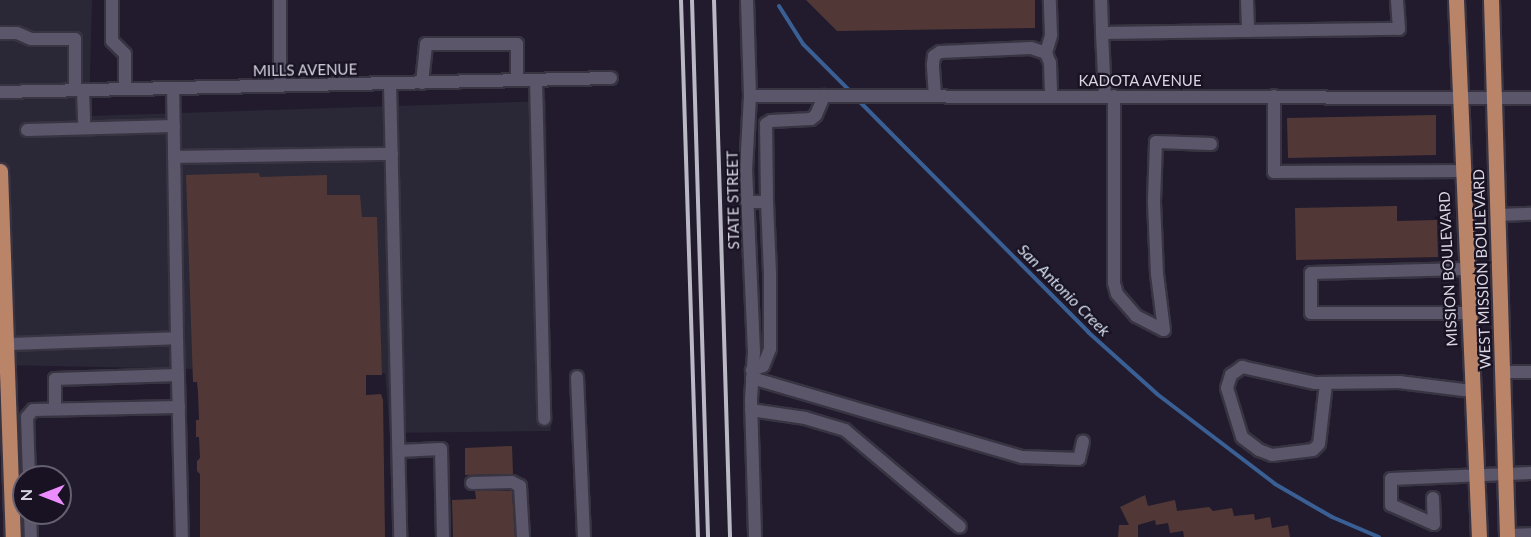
<!DOCTYPE html>
<html>
<head>
<meta charset="utf-8">
<style>
	body { margin:0 }
	#map { position:relative; width:1531px; height:537px; overflow:hidden; background:#211b2d; font-family:Lato,sans-serif }
	div>[style] { position:absolute }
	[style*='--x'] { left:calc(var(--x)*1px); top:calc(var(--y)*1px); width:calc(var(--w)*1px); rotate:calc(var(--a)*1deg) }
	.commercial>* { inset:0; background:#2a2736 }
	.stream>* { height:4px; margin:-2px; padding:0 2px; transform-origin:2px; border-radius:2px; background:#395f94 }
	.building>* { inset:0; background:#513836 }
	.roads { filter:drop-shadow(2px 0 #383442) drop-shadow(-2px 0 #383442) drop-shadow(0 2px #383442) drop-shadow(0 -2px #383442) }
	.minor>* { height:12px; margin:-6px; padding:0 6px; transform-origin:6px; border-radius:6px; background:#5c566b }
	.major>* { height:15px; margin:-7.5px; padding:0 7.5px; transform-origin:7.5px; border-radius:7.5px; background:#ba8469 }
	.rail>* { height:4px; margin:-2px; padding:0 2px; transform-origin:2px; border-radius:2px; background:#bbb8c5 }
	span { translate:-50% -50%; white-space:nowrap; text-align:center; line-height:1.15; -webkit-text-stroke:4.5px #181223; paint-order:stroke }
	.street-label { font-size:15px; color:#d9d6e2 }
	.water-label { font-size:16px; color:#d5e1f1; font-style:italic }
	.north { position:absolute; left:12px; top:465px; width:60px; height:60px; box-sizing:border-box; background:#181223; border:2px solid #65606f; border-radius:50%; rotate:270deg; font-size:16px; font-weight:700; line-height:24px; text-align:center; color:#d9d6e2 }
	.north::after { content:''; display:block; margin:auto; width:21px; height:27px; background:#eb8dfc; clip-path:polygon(50% 0,100% 100%,50% 72%,0 100%) }
</style>
</head>
<body>
<div id="map">
	<div class="commercial">
		<i style="clip-path:polygon(0 0,92px 0,89px 116px,546px 101px,551px 431px,390px 433px,385px 373px,0 365px)"></i>
	</div>
	<div class="stream">
		<i style="--x:779;--y:6;--w:45;--a:57.7"></i>
		<i style="--x:803;--y:44;--w:68;--a:45"></i>
		<i style="--x:858;--y:100;--w:327;--a:45.2"></i>
		<i style="--x:1088;--y:332;--w:93;--a:41.9"></i>
		<i style="--x:1157;--y:394;--w:148;--a:37.3"></i>
		<i style="--x:1275;--y:484;--w:66;--a:30.1"></i>
		<i style="--x:1332;--y:517;--w:51;--a:23.1"></i>
	</div>
	<div class="building">
		<i style="clip-path:polygon(806px 0,1035px 0,1035px 28px,837px 31px)"></i>
		<i style="clip-path:polygon(1436px 115px,1436px 155px,1288px 158px,1287px 118px)"></i>
		<i style="clip-path:polygon(259px 173px,260px 177px,327px 175px,327px 195px,360px 195px,362px 217px,377px 217px,382px 375px,366px 375px,366px 395px,381px 394px,383px 400px,385px 537px,200px 537px,200px 474px,197px 471px,197px 461px,200px 458px,199px 437px,196px 437px,196px 420px,199px 420px,198px 392px,197px 382px,193px 382px,186px 175px)"></i>
		<i style="clip-path:polygon(1397px 206px,1397px 221px,1437px 220px,1438px 257px,1296px 260px,1295px 208px)"></i>
		<i style="clip-path:polygon(512px 446px,513px 474px,465px 475px,465px 448px)"></i>
		<i style="clip-path:polygon(475px 491px,512px 491px,515px 537px,453px 537px,452px 500px,476px 499px)"></i>
		<i style="clip-path:polygon(1145px 495px,1148px 506px,1175px 500px,1177px 511px,1209px 507px,1213px 511px,1232px 508px,1234px 516px,1254px 514px,1255px 520px,1270px 517px,1272px 528px,1288px 525px,1290px 537px,1184px 537px,1183px 531px,1170px 533px,1168px 523px,1156px 525px,1155px 520px,1138px 525px,1138px 537px,1118px 537px,1119px 525px,1129px 525px,1120px 507px)"></i>
	</div>
	<div class="roads">
		<div class="minor">
			<i style="--x:112;--y:0;--w:41;--a:90"></i>
			<i style="--x:112;--y:41;--w:18;--a:45"></i>
			<i style="--x:125;--y:54;--w:35;--a:90"></i>
			<i style="--x:747;--y:0;--w:96;--a:88.2"></i>
			<i style="--x:750;--y:96;--w:73;--a:93.1"></i>
			<i style="--x:746;--y:169;--w:183;--a:87.5"></i>
			<i style="--x:754;--y:352;--w:48;--a:93.6"></i>
			<i style="--x:751;--y:400;--w:137;--a:88.3"></i>
			<i style="--x:1101;--y:0;--w:33;--a:88"></i>
			<i style="--x:1102;--y:33;--w:297;--a:-0.8"></i>
			<i style="--x:1399;--y:29;--w:29;--a:-94"></i>
			<i style="--x:1247;--y:0;--w:31;--a:88"></i>
			<i style="--x:0;--y:33;--w:17;--a:0"></i>
			<i style="--x:17;--y:33;--w:15;--a:23"></i>
			<i style="--x:31;--y:39;--w:44;--a:0"></i>
			<i style="--x:75;--y:39;--w:51;--a:90"></i>
			<i style="--x:1102;--y:33;--w:63;--a:87.3"></i>
			<i style="--x:1046;--y:53;--w:19;--a:-74"></i>
			<i style="--x:1051;--y:35;--w:35;--a:-92"></i>
			<i style="--x:536;--y:80;--w:339;--a:88.6"></i>
			<i style="--x:390;--y:83;--w:454;--a:88.7"></i>
			<i style="--x:422;--y:83;--w:39;--a:-84"></i>
			<i style="--x:426;--y:44;--w:91;--a:0"></i>
			<i style="--x:517;--y:44;--w:36;--a:90"></i>
			<i style="--x:280;--y:86;--w:86;--a:-90"></i>
			<i style="--x:83;--y:90;--w:38;--a:88"></i>
			<i style="--x:0;--y:92;--w:611;--a:-1.31"></i>
			<i style="--x:750;--y:96;--w:781;--a:0.15"></i>
			<i style="--x:935;--y:96;--w:32;--a:-94"></i>
			<i style="--x:933;--y:64;--w:8;--a:-83"></i>
			<i style="--x:934;--y:56;--w:7;--a:-34"></i>
			<i style="--x:940;--y:52;--w:91;--a:-2.5"></i>
			<i style="--x:1031;--y:48;--w:16;--a:18"></i>
			<i style="--x:1046;--y:53;--w:11;--a:68"></i>
			<i style="--x:1050;--y:63;--w:33;--a:88"></i>
			<i style="--x:1114;--y:96;--w:187;--a:90"></i>
			<i style="--x:1114;--y:283;--w:11;--a:75"></i>
			<i style="--x:1117;--y:294;--w:29;--a:49"></i>
			<i style="--x:1136;--y:316;--w:31;--a:27"></i>
			<i style="--x:1164;--y:330;--w:56;--a:-97.1"></i>
			<i style="--x:1157;--y:274;--w:72;--a:-92.4"></i>
			<i style="--x:1154;--y:202;--w:60;--a:-88.1"></i>
			<i style="--x:1156;--y:142;--w:55;--a:2.1"></i>
			<i style="--x:1274;--y:96;--w:76;--a:90"></i>
			<i style="--x:1274;--y:172;--w:188;--a:-0.3"></i>
			<i style="--x:27;--y:130;--w:147;--a:-1.6"></i>
			<i style="--x:174;--y:157;--w:218;--a:-0.8"></i>
			<i style="--x:747;--y:202;--w:20;--a:0"></i>
			<i style="--x:767;--y:202;--w:73;--a:87.6"></i>
			<i style="--x:770;--y:275;--w:74;--a:90"></i>
			<i style="--x:770;--y:349;--w:18;--a:112"></i>
			<i style="--x:763;--y:366;--w:12;--a:160"></i>
			<i style="--x:767;--y:202;--w:78;--a:-90.7"></i>
			<i style="--x:766;--y:124;--w:6;--a:-31"></i>
			<i style="--x:771;--y:121;--w:40;--a:-2.9"></i>
			<i style="--x:811;--y:119;--w:6;--a:-39"></i>
			<i style="--x:816;--y:115;--w:21;--a:-67"></i>
			<i style="--x:1498;--y:215;--w:33;--a:-2"></i>
			<i style="--x:1466;--y:269;--w:155;--a:178.5"></i>
			<i style="--x:1311;--y:273;--w:40;--a:90"></i>
			<i style="--x:1311;--y:313;--w:157;--a:0"></i>
			<i style="--x:177;--y:338;--w:199;--a:88.6"></i>
			<i style="--x:8;--y:344;--w:169;--a:-2"></i>
			<i style="--x:177;--y:338;--w:250;--a:-90.9"></i>
			<i style="--x:1503;--y:372;--w:28;--a:0"></i>
			<i style="--x:577;--y:377;--w:160;--a:87.5"></i>
			<i style="--x:752;--y:378;--w:282;--a:16.3"></i>
			<i style="--x:1023;--y:457;--w:56;--a:2"></i>
			<i style="--x:1079;--y:459;--w:18;--a:-77"></i>
			<i style="--x:1326;--y:383;--w:61;--a:96.5"></i>
			<i style="--x:1319;--y:444;--w:8;--a:135"></i>
			<i style="--x:1313;--y:450;--w:41;--a:173"></i>
			<i style="--x:1272;--y:455;--w:14;--a:-159"></i>
			<i style="--x:1259;--y:450;--w:21;--a:-143"></i>
			<i style="--x:1242;--y:437;--w:51;--a:-107"></i>
			<i style="--x:1227;--y:388;--w:14;--a:-73"></i>
			<i style="--x:1231;--y:375;--w:14;--a:-36"></i>
			<i style="--x:1242;--y:367;--w:75;--a:12.4"></i>
			<i style="--x:1315;--y:383;--w:84;--a:-0.7"></i>
			<i style="--x:1399;--y:382;--w:73;--a:7.1"></i>
			<i style="--x:55;--y:409;--w:30;--a:-90"></i>
			<i style="--x:55;--y:379;--w:123;--a:-1.9"></i>
			<i style="--x:751;--y:410;--w:55;--a:8.4"></i>
			<i style="--x:805;--y:418;--w:42;--a:16.7"></i>
			<i style="--x:845;--y:430;--w:150;--a:40.1"></i>
			<i style="--x:399;--y:451;--w:42;--a:-2.7"></i>
			<i style="--x:441;--y:449;--w:88;--a:88.7"></i>
			<i style="--x:29;--y:477;--w:60;--a:-91.9"></i>
			<i style="--x:27;--y:417;--w:9;--a:-49"></i>
			<i style="--x:33;--y:410;--w:146;--a:-1.2"></i>
			<i style="--x:472;--y:483;--w:40;--a:-1.4"></i>
			<i style="--x:512;--y:482;--w:9;--a:27"></i>
			<i style="--x:520;--y:486;--w:51;--a:86.6"></i>
			<i style="--x:1433;--y:498;--w:26;--a:88"></i>
			<i style="--x:1434;--y:524;--w:47;--a:-156.2"></i>
			<i style="--x:1391;--y:505;--w:26;--a:-90"></i>
			<i style="--x:1391;--y:479;--w:140;--a:-2.5"></i>
			<i style="--x:30;--y:513;--w:24;--a:88"></i>
			<i style="--x:1507;--y:535;--w:24;--a:-2"></i>
		</div>
		<div class="major">
			<i style="--x:1456;--y:0;--w:537;--a:87.55"></i>
			<i style="--x:1491;--y:0;--w:537;--a:88.29"></i>
			<i style="--x:0;--y:171;--w:366;--a:88"></i>
		</div>
	</div>
	<div class="rail">
		<i style="--x:681;--y:0;--w:537;--a:88.19"></i>
		<i style="--x:692;--y:0;--w:537;--a:88.29"></i>
		<i style="--x:714;--y:0;--w:537;--a:88.29"></i>
	</div>
	<div class="street-label">
		<span style="left:305px;top:70px;rotate:-1deg">MILLS AVENUE</span>
		<span style="left:1140px;top:81px">KADOTA AVENUE</span>
		<span style="left:733px;top:200px;rotate:-91deg">STATE STREET</span>
		<span style="left:1448px;top:269px;rotate:-93deg">MISSION BOULEVARD</span>
		<span style="left:1482px;top:269px;rotate:-92deg">WEST MISSION BOULEVARD</span>
	</div>
	<div class="water-label">
		<span style="left:1064px;top:290px;rotate:45deg">San Antonio Creek</span>
	</div>
	<div class="north">N</div>
</div>
</body>
</html>
